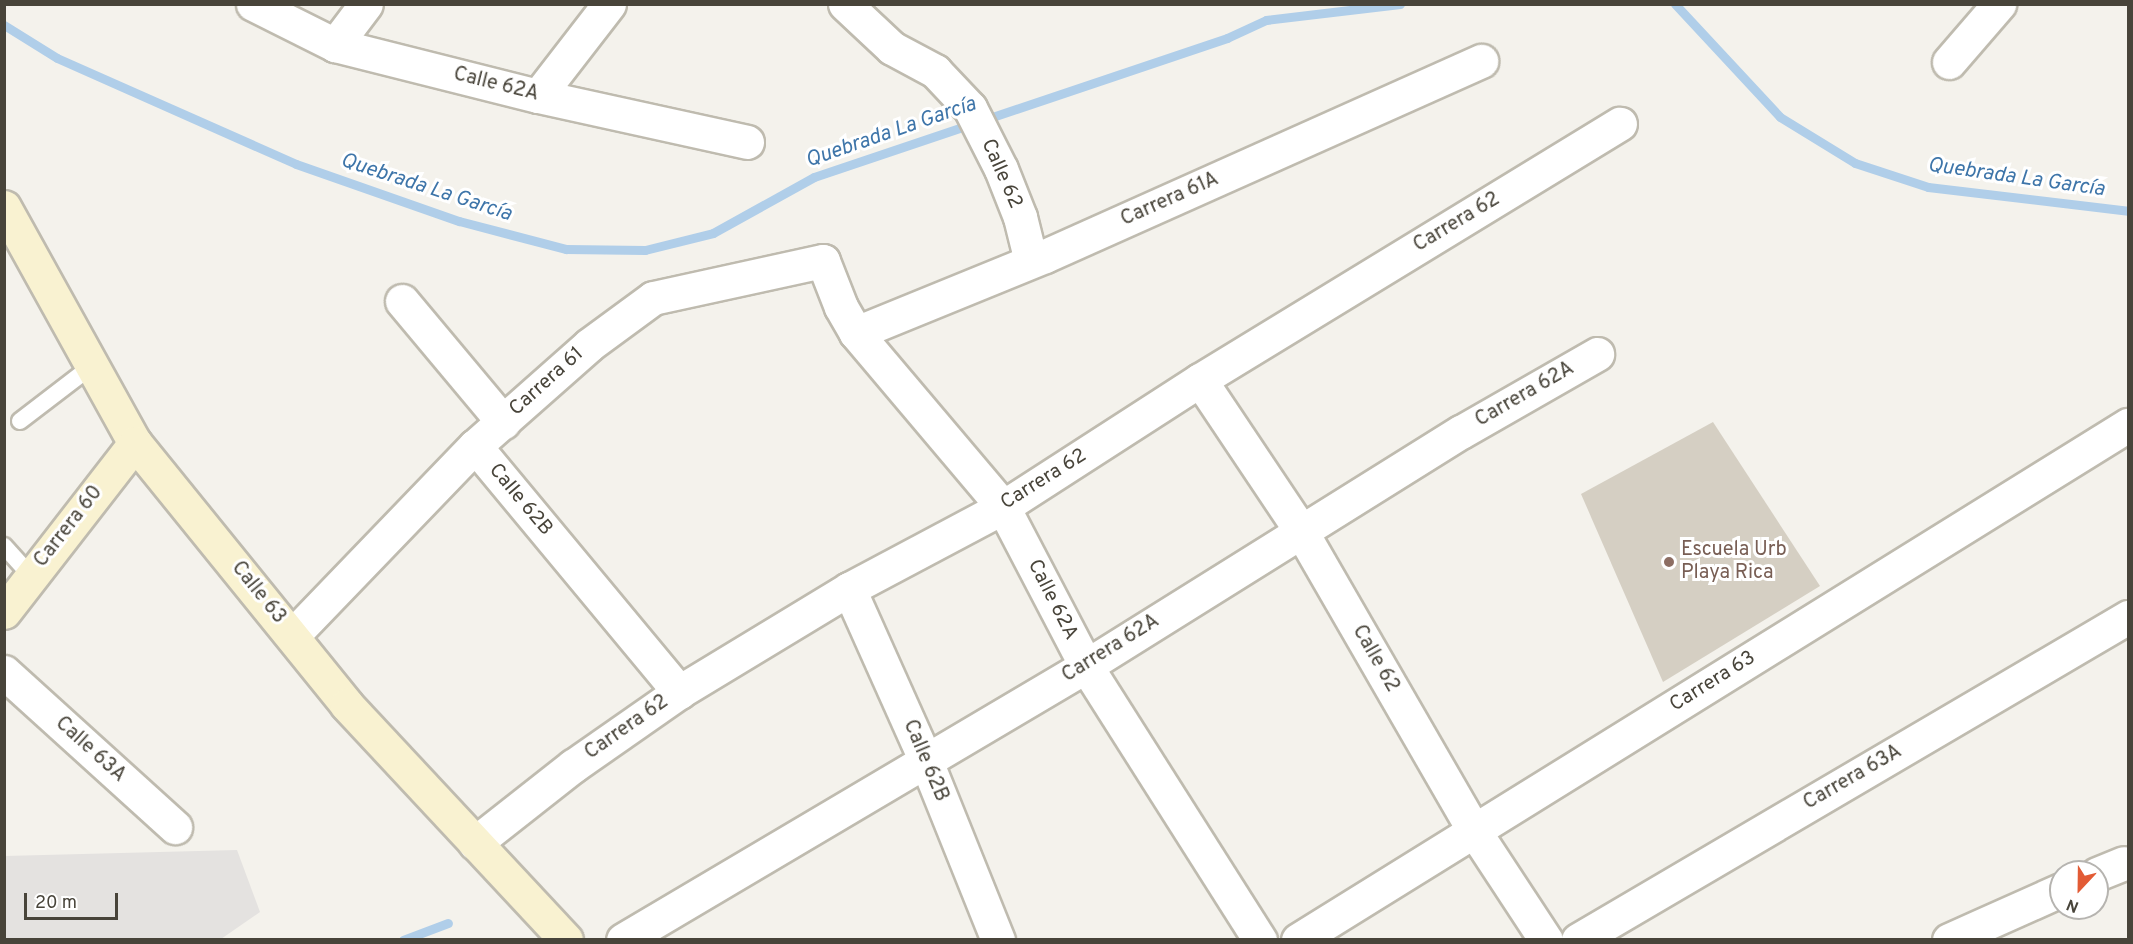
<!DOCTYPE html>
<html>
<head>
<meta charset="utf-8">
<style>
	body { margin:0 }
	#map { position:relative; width:2133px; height:944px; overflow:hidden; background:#f4f2ec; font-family:Overpass,sans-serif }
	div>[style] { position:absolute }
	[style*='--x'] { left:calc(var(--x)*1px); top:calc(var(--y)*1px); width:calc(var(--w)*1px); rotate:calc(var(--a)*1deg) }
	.parking>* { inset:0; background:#e4e2e0 }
	.stream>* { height:9px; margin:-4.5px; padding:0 4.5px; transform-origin:4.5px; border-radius:4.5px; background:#b0cee9 }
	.building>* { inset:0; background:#d5cfc3 }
	.roads { filter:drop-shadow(2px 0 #bfbbaf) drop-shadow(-2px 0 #bfbbaf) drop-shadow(0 2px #bfbbaf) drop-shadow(0 -2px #bfbbaf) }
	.lane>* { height:16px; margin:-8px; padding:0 8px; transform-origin:8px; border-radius:8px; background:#fff }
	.street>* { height:33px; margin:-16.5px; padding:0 16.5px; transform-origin:16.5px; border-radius:16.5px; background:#fff }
	.secondary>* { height:33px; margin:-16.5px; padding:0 16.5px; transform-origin:16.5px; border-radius:16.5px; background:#f9f2d1 }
	.dots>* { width:16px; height:16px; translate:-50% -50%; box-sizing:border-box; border:3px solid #fff; border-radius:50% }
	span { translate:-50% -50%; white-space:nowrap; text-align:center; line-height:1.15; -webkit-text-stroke:6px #fff; paint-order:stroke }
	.street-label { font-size:20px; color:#48443a }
	.education-label { font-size:20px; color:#785e54 }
	.left { translate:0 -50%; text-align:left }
	.water-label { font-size:21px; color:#3e75a9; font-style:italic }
	.frame { position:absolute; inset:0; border:6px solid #48443a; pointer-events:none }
	.north { position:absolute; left:2049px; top:860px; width:60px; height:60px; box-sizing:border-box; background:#fff; border:2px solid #b6b4b0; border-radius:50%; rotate:202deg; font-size:16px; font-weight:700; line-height:24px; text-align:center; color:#48443a }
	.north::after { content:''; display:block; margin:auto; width:21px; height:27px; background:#e25b35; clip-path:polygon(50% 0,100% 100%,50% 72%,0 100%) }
	.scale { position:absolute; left:24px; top:893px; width:94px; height:27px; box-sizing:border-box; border:3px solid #48443a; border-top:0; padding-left:8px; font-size:18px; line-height:21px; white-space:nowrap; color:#48443a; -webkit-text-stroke:4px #fff; paint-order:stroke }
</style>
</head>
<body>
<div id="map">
	<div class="parking">
		<i style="clip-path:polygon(237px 850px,260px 912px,221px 939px,5px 939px,5px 856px)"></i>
	</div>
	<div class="stream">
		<i style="--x:1675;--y:4;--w:154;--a:47.1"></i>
		<i style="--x:1780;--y:117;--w:88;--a:31.5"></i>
		<i style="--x:1855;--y:163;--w:77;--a:18.2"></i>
		<i style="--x:1928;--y:187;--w:201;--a:6.8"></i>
		<i style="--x:4;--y:25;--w:62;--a:31.9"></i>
		<i style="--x:57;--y:58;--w:261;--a:23.9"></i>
		<i style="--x:296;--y:164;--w:173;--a:19.3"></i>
		<i style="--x:459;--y:221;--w:111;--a:14.7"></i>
		<i style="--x:566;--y:249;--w:79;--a:0.7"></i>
		<i style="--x:645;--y:250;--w:70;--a:-14"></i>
		<i style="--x:713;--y:233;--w:115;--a:-29"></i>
		<i style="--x:814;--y:177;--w:436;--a:-18.6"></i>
		<i style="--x:1227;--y:38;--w:43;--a:-24.8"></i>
		<i style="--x:1266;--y:20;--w:135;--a:-6.8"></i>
		<i style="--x:403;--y:940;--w:48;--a:-20.7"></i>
	</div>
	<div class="building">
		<i style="clip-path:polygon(1713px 422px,1820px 586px,1663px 682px,1581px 494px)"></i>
	</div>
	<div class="roads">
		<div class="lane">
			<i style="--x:20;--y:421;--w:91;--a:-37.4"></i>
			<i style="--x:4;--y:546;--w:39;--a:48"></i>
		</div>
		<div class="street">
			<i style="--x:253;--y:4;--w:92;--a:26.6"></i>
			<i style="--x:335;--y:45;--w:209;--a:14.1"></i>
			<i style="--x:538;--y:96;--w:214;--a:12.4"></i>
			<i style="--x:845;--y:4;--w:64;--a:43.1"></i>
			<i style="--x:892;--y:48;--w:49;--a:28.1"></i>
			<i style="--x:935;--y:71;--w:51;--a:46.6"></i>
			<i style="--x:970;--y:108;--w:68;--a:63.1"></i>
			<i style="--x:1001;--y:169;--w:52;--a:68.4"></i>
			<i style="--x:1020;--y:217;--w:45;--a:76"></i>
			<i style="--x:335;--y:45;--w:51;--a:-52.9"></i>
			<i style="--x:1949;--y:62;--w:77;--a:-49.2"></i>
			<i style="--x:538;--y:96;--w:116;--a:-52.3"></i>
			<i style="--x:402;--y:301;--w:158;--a:50.1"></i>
			<i style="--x:856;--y:333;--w:204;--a:-22.2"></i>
			<i style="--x:1045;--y:256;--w:478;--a:-24.1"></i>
			<i style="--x:1200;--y:380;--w:182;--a:56.2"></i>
			<i style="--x:1301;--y:531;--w:344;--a:60"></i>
			<i style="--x:1473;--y:829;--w:133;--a:56.7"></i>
			<i style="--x:475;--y:446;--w:320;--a:50.3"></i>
			<i style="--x:849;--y:589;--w:188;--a:65.9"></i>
			<i style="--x:926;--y:761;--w:193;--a:68.1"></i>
			<i style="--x:292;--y:636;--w:264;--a:-46.1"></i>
			<i style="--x:475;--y:446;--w:152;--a:-41.5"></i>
			<i style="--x:589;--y:345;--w:79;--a:-36.3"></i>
			<i style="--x:653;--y:298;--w:174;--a:-12.3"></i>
			<i style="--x:823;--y:261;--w:49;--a:68.6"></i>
			<i style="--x:841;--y:307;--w:30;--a:60"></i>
			<i style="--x:856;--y:333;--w:228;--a:49.8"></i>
			<i style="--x:1003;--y:507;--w:179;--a:62.4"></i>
			<i style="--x:1086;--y:666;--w:325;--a:57.6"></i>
			<i style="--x:4;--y:672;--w:231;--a:42.2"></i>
			<i style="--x:475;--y:843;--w:125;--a:-38.2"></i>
			<i style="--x:573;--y:766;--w:129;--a:-34.9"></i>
			<i style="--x:679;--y:692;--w:199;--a:-31.2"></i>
			<i style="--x:849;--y:589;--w:174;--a:-28"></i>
			<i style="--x:1003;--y:507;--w:234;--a:-32.8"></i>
			<i style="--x:1200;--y:380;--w:492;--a:-31.4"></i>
			<i style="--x:2097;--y:874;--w:29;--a:-22"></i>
			<i style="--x:623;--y:940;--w:538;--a:-30.62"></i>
			<i style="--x:1086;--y:666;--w:442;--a:-32"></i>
			<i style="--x:1461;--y:432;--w:157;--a:-29.8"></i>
			<i style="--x:1298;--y:940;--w:977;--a:-31.82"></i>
			<i style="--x:1578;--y:940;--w:638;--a:-30.42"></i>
			<i style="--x:1949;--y:940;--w:123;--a:-24.1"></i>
		</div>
		<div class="secondary">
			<i style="--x:4;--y:207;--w:270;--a:61"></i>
			<i style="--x:135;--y:443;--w:337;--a:51"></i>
			<i style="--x:347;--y:705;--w:321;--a:47"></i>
			<i style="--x:4;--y:612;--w:214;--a:-52.2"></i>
		</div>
	</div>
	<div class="dots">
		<i style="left:1669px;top:562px;background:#8d6e63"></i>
	</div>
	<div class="street-label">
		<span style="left:496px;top:85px;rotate:14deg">Calle 62A</span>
		<span style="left:1001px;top:174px;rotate:66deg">Calle 62</span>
		<span style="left:1170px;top:200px;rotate:-24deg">Carrera 61A</span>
		<span style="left:1457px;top:223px;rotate:-31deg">Carrera 62</span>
		<span style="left:547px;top:382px;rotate:-42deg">Carrera 61</span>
		<span style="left:1525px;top:395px;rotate:-30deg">Carrera 62A</span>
		<span style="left:1044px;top:480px;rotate:-32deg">Carrera 62</span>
		<span style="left:520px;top:500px;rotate:50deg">Calle 62B</span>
		<span style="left:69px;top:527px;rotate:-52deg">Carrera 60</span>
		<span style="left:258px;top:593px;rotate:51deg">Calle 63</span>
		<span style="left:1052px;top:600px;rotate:63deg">Calle 62A</span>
		<span style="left:1111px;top:649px;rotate:-32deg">Carrera 62A</span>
		<span style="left:1375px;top:659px;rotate:60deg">Calle 62</span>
		<span style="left:1713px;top:682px;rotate:-32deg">Carrera 63</span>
		<span style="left:627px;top:728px;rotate:-35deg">Carrera 62</span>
		<span style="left:90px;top:750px;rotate:42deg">Calle 63A</span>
		<span style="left:925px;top:761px;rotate:67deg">Calle 62B</span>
		<span style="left:1853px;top:778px;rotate:-30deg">Carrera 63A</span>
	</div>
	<div class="education-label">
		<span class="left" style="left:1681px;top:562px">Escuela Urb<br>Playa Rica</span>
	</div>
	<div class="water-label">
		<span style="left:891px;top:133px;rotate:-19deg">Quebrada La García</span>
		<span style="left:2016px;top:178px;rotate:8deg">Quebrada La García</span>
		<span style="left:426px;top:188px;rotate:18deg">Quebrada La García</span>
	</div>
	<div class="frame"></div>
	<div class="north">N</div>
	<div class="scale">20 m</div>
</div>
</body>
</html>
